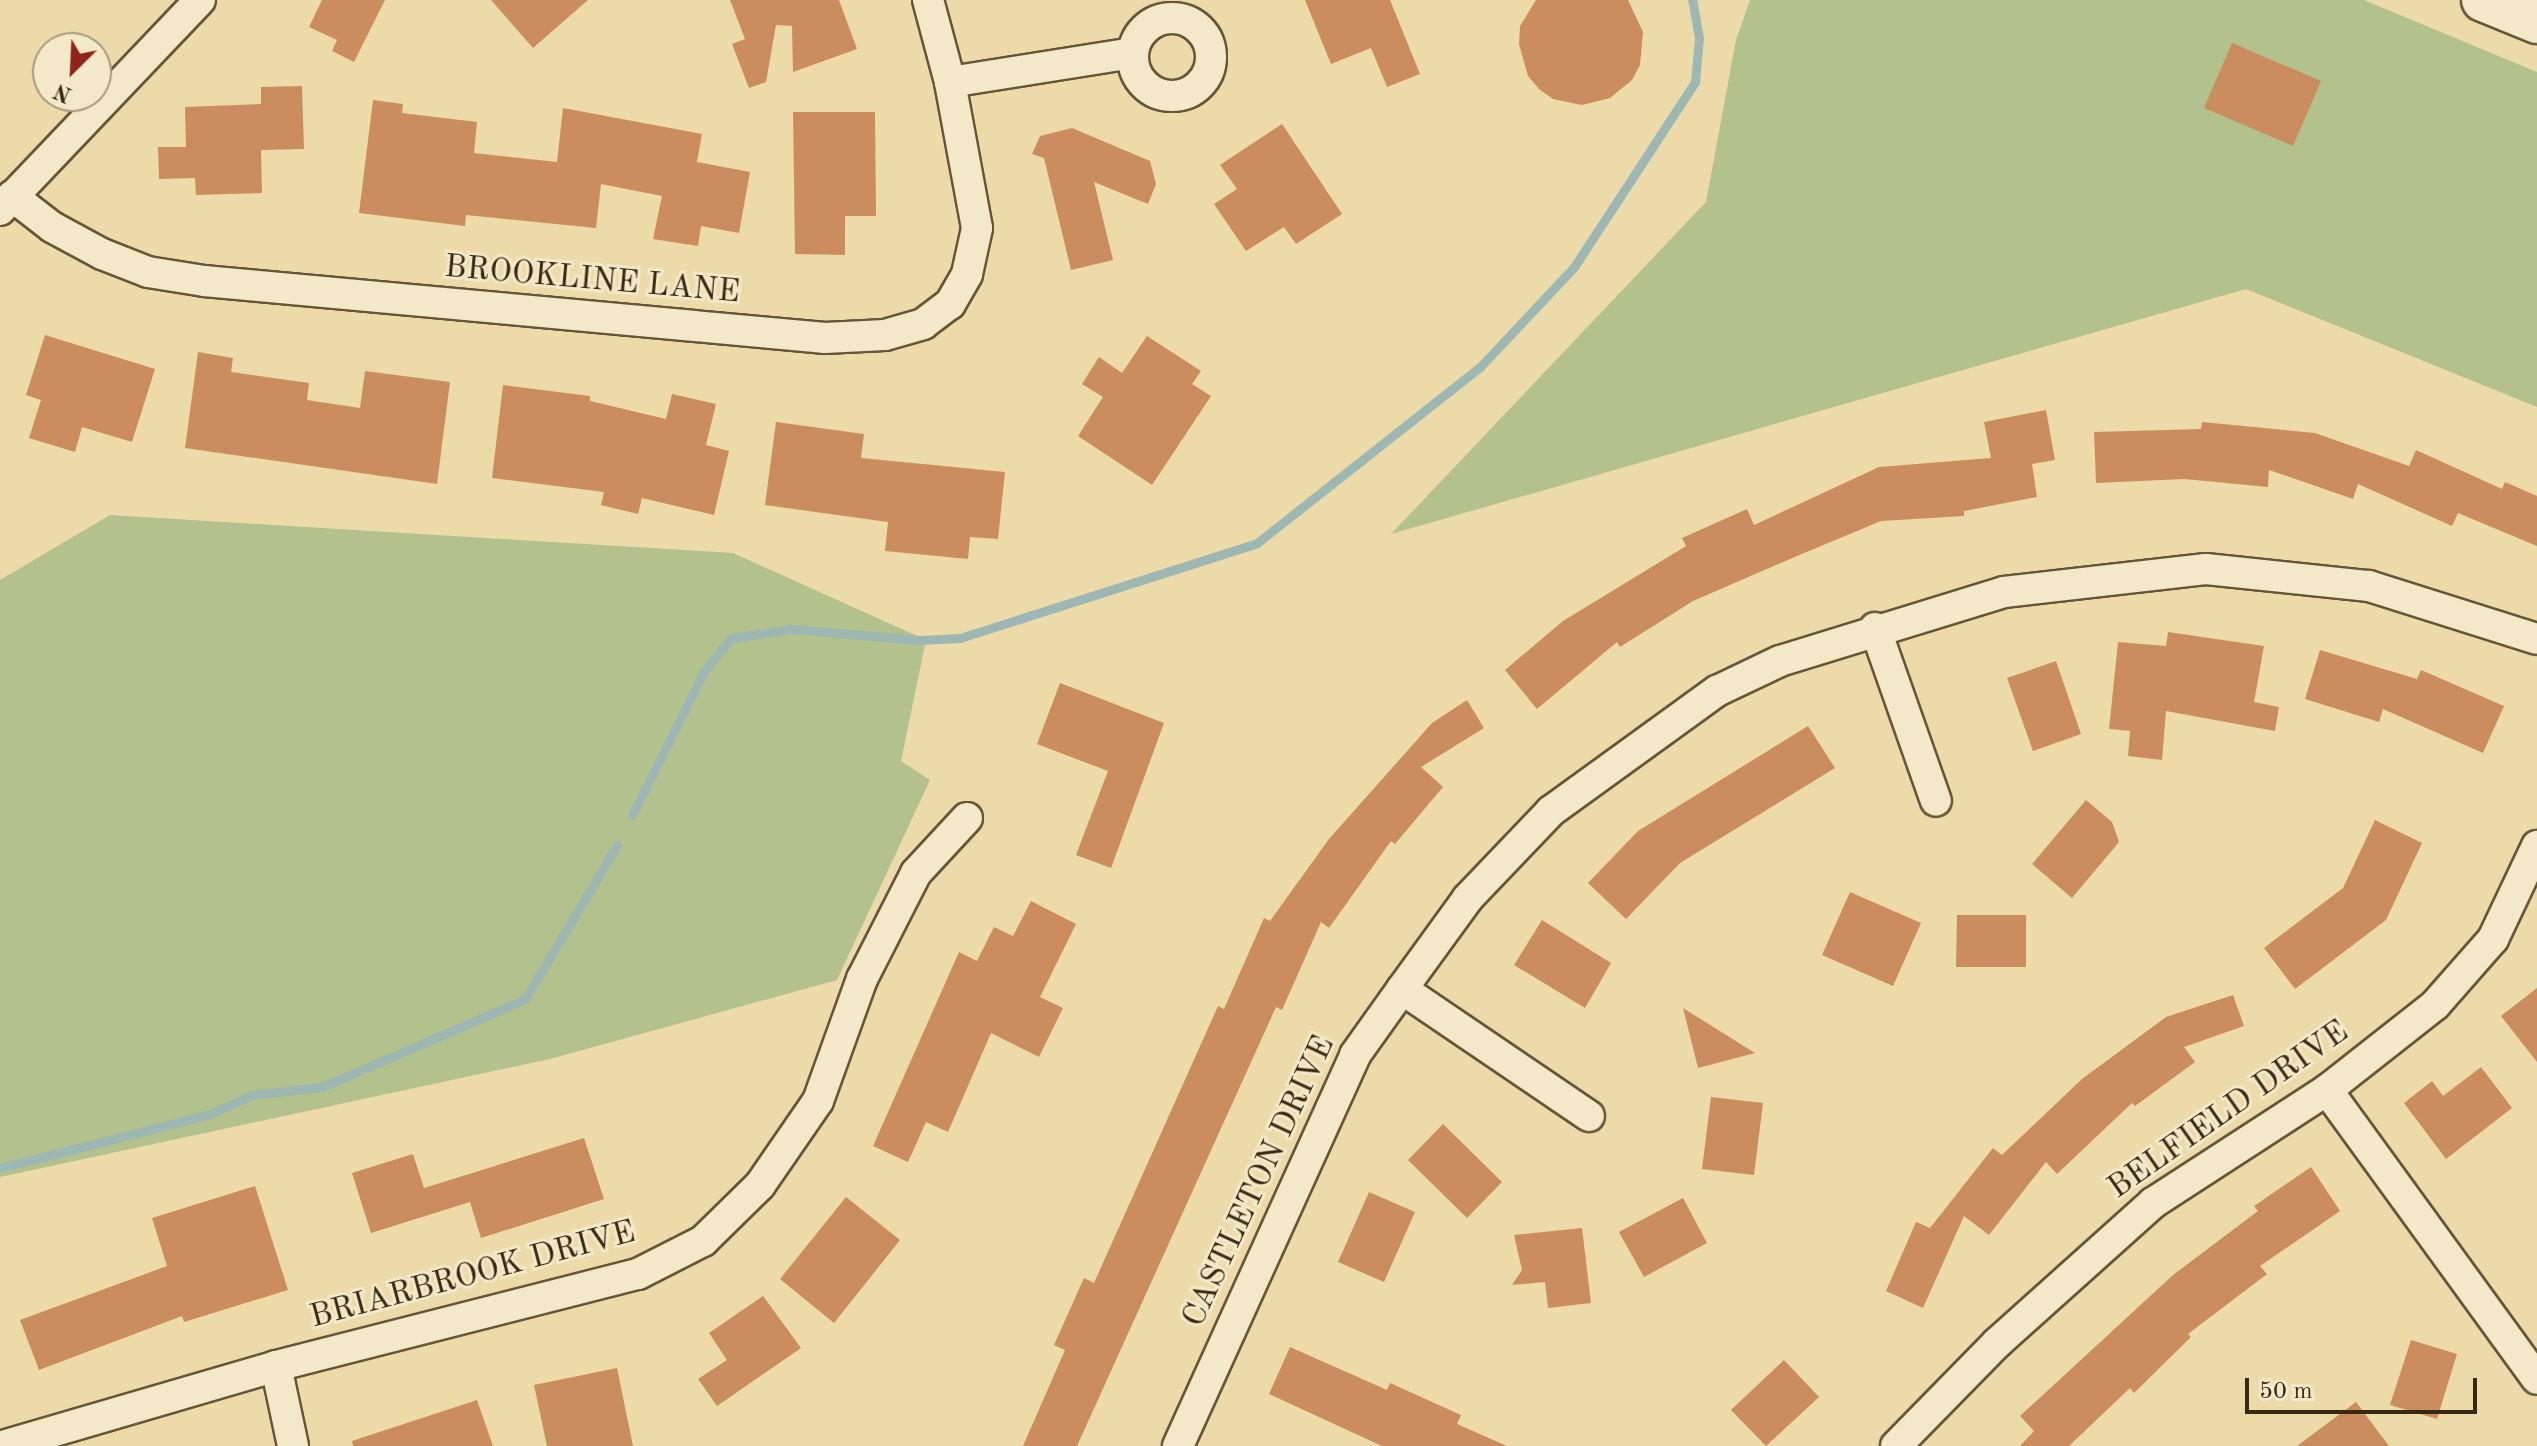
<!DOCTYPE html>
<html>
<head>
<meta charset="utf-8">
<style>
	body { margin:0 }
	#map { position:relative; width:2537px; height:1446px; overflow:hidden; background:#ecdba9; font-family:"Old Standard TT",serif }
	div>[style] { position:absolute }
	[style*='--x'] { left:calc(var(--x)*1px); top:calc(var(--y)*1px); width:calc(var(--w)*1px); rotate:calc(var(--a)*1deg) }
	.green>* { inset:0; background:#b3c18c }
	.stream>* { height:9px; margin:-4.5px; padding:0 4.5px; transform-origin:4.5px; border-radius:4.5px; background:#9db8b3 }
	.building>* { inset:0; background:#cb8d5e }
	.roads { filter:drop-shadow(2px 0 #665537) drop-shadow(-2px 0 #665537) drop-shadow(0 2px #665537) drop-shadow(0 -2px #665537) }
	.minor>* { height:30px; margin:-15px; padding:0 15px; transform-origin:15px; border-radius:15px; background:#f3e8c7 }
	.minor>.ring { margin:-15px; padding:0; box-sizing:content-box; background:none; border:30px solid #f3e8c7; border-radius:50% }
	.secondary>* { height:42px; margin:-21px; padding:0 21px; transform-origin:21px; border-radius:21px; background:#f3e8c7 }
	span { translate:-50% -50%; white-space:nowrap; text-align:center; line-height:1.15; -webkit-text-stroke:6px #f3e8c7; paint-order:stroke }
	.street-label { font-size:32px; color:#392811 }
	.north { position:absolute; left:32px; top:32px; width:80px; height:80px; box-sizing:border-box; background:#f3e8c7; border:2px solid #a99b7e; border-radius:50%; rotate:204deg; font-size:22px; font-weight:700; line-height:32px; text-align:center; color:#392811 }
	.north::after { content:''; display:block; margin:auto; width:28px; height:36px; background:#8f2418; clip-path:polygon(50% 0,100% 100%,50% 72%,0 100%) }
	.scale { position:absolute; left:2245px; top:1378px; width:232px; height:36px; box-sizing:border-box; border:4px solid #392811; border-top:0; padding-left:10px; font-size:24px; line-height:28px; white-space:nowrap; color:#392811; -webkit-text-stroke:6px #f3e8c7; paint-order:stroke }
</style>
</head>
<body>
<div id="map">
	<div class="green">
		<i style="clip-path:polygon(1750px 0,2364px 0,2537px 72px,2537px 407px,2246px 289px,1391px 534px,1706px 202px,1736px 40px)"></i>
		<i style="clip-path:polygon(110px 515px,733px 553px,926px 640px,901px 761px,930px 780px,837px 980px,550px 1059px,0 1177px,0 580px)"></i>
	</div>
	<div class="stream">
		<i style="--x:632;--y:815;--w:161;--a:-63.4"></i>
		<i style="--x:704;--y:671;--w:43;--a:-50.7"></i>
		<i style="--x:731;--y:638;--w:62;--a:-8.4"></i>
		<i style="--x:792;--y:629;--w:128;--a:4.9"></i>
		<i style="--x:920;--y:640;--w:40;--a:-2.9"></i>
		<i style="--x:960;--y:638;--w:312;--a:-17.7"></i>
		<i style="--x:1257;--y:543;--w:285;--a:-38.3"></i>
		<i style="--x:1481;--y:366;--w:136;--a:-46.8"></i>
		<i style="--x:1574;--y:267;--w:221;--a:-56.8"></i>
		<i style="--x:1695;--y:82;--w:44;--a:-84.8"></i>
		<i style="--x:1699;--y:38;--w:39;--a:-100"></i>
		<i style="--x:0;--y:1168;--w:214;--a:-14.4"></i>
		<i style="--x:207;--y:1115;--w:49;--a:-24"></i>
		<i style="--x:252;--y:1095;--w:70;--a:-6.5"></i>
		<i style="--x:322;--y:1087;--w:221;--a:-23.4"></i>
		<i style="--x:525;--y:999;--w:179;--a:-59.1"></i>
	</div>
	<div class="building">
		<i style="clip-path:polygon(322px 0,385px 0,354px 62px,332px 51px,337px 40px,309px 27px)"></i>
		<i style="clip-path:polygon(491px 0,588px 0,533px 48px)"></i>
		<i style="clip-path:polygon(730px 0,839px 0,857px 49px,793px 72px,792px 26px,776px 25px,766px 82px,749px 88px,732px 44px,745px 39px)"></i>
		<i style="clip-path:polygon(1305px 0,1390px 0,1420px 74px,1387px 87px,1371px 48px,1331px 64px)"></i>
		<i style="clip-path:polygon(1536px 0,1628px 0,1643px 32px,1640px 65px,1632px 80px,1610px 98px,1582px 105px,1553px 99px,1539px 89px,1528px 76px,1519px 44px,1520px 26px)"></i>
		<i style="clip-path:polygon(2232px 43px,2321px 81px,2293px 146px,2204px 108px)"></i>
		<i style="clip-path:polygon(302px 86px,304px 149px,261px 150px,262px 193px,196px 195px,195px 178px,159px 179px,158px 147px,186px 147px,185px 107px,261px 104px,261px 87px)"></i>
		<i style="clip-path:polygon(373px 100px,403px 104px,402px 113px,477px 122px,474px 153px,557px 162px,563px 108px,702px 134px,697px 162px,750px 172px,739px 233px,701px 226px,698px 246px,653px 239px,662px 196px,601px 184px,596px 228px,466px 215px,465px 226px,359px 213px)"></i>
		<i style="clip-path:polygon(793px 112px,875px 112px,876px 216px,845px 216px,845px 255px,795px 254px)"></i>
		<i style="clip-path:polygon(1282px 124px,1342px 214px,1296px 244px,1284px 227px,1246px 251px,1214px 204px,1237px 189px,1220px 165px)"></i>
		<i style="clip-path:polygon(1072px 128px,1150px 161px,1156px 184px,1148px 204px,1094px 182px,1113px 260px,1071px 270px,1044px 158px,1032px 154px,1040px 136px)"></i>
		<i style="clip-path:polygon(45px 335px,155px 369px,132px 442px,82px 427px,75px 452px,29px 438px,41px 400px,26px 395px)"></i>
		<i style="clip-path:polygon(1147px 336px,1201px 371px,1192px 384px,1211px 396px,1152px 485px,1078px 436px,1103px 397px,1082px 384px,1099px 357px,1122px 373px)"></i>
		<i style="clip-path:polygon(198px 352px,233px 358px,231px 372px,309px 383px,307px 400px,360px 408px,365px 371px,450px 382px,437px 484px,185px 448px)"></i>
		<i style="clip-path:polygon(503px 385px,590px 396px,590px 401px,666px 419px,672px 394px,716px 404px,706px 445px,729px 451px,714px 515px,642px 498px,638px 514px,601px 505px,604px 492px,492px 478px)"></i>
		<i style="clip-path:polygon(2046px 410px,2055px 460px,2032px 464px,2037px 497px,1964px 511px,1964px 516px,1881px 521px,1797px 556px,1693px 601px,1620px 647px,1617px 642px,1537px 709px,1505px 670px,1563px 621px,1686px 546px,1682px 538px,1747px 509px,1754px 525px,1879px 467px,1991px 458px,1984px 422px)"></i>
		<i style="clip-path:polygon(776px 422px,864px 434px,861px 458px,1005px 472px,998px 539px,970px 537px,968px 559px,885px 551px,888px 522px,765px 505px)"></i>
		<i style="clip-path:polygon(2202px 422px,2315px 433px,2409px 466px,2416px 450px,2502px 489px,2505px 482px,2537px 496px,2537px 546px,2458px 513px,2452px 526px,2358px 484px,2353px 499px,2269px 470px,2268px 487px,2184px 479px,2096px 483px,2094px 432px,2201px 429px)"></i>
		<i style="clip-path:polygon(2168px 632px,2264px 646px,2254px 702px,2279px 707px,2275px 731px,2166px 711px,2162px 760px,2128px 756px,2130px 731px,2109px 729px,2118px 642px,2166px 646px)"></i>
		<i style="clip-path:polygon(2320px 650px,2417px 679px,2421px 670px,2504px 706px,2483px 753px,2383px 709px,2379px 722px,2305px 699px)"></i>
		<i style="clip-path:polygon(2056px 661px,2081px 734px,2033px 751px,2007px 678px)"></i>
		<i style="clip-path:polygon(1060px 683px,1164px 723px,1111px 868px,1076px 855px,1108px 771px,1037px 744px)"></i>
		<i style="clip-path:polygon(1467px 700px,1484px 728px,1421px 767px,1443px 787px,1395px 844px,1391px 841px,1329px 928px,1321px 922px,1282px 1010px,1276px 1007px,1077px 1446px,1023px 1446px,1065px 1350px,1054px 1345px,1084px 1278px,1094px 1283px,1218px 1006px,1224px 1009px,1264px 918px,1270px 921px,1329px 839px,1432px 723px)"></i>
		<i style="clip-path:polygon(1808px 726px,1835px 768px,1680px 863px,1626px 919px,1588px 883px,1638px 831px)"></i>
		<i style="clip-path:polygon(2086px 800px,2112px 822px,2119px 842px,2072px 898px,2032px 864px)"></i>
		<i style="clip-path:polygon(2375px 820px,2422px 843px,2386px 920px,2295px 989px,2264px 948px,2343px 888px)"></i>
		<i style="clip-path:polygon(1850px 892px,1921px 923px,1893px 986px,1822px 955px)"></i>
		<i style="clip-path:polygon(1031px 901px,1076px 924px,1040px 997px,1063px 1008px,1039px 1057px,991px 1033px,948px 1132px,926px 1122px,908px 1162px,873px 1146px,959px 952px,977px 961px,994px 927px,1013px 936px)"></i>
		<i style="clip-path:polygon(1957px 915px,2026px 915px,2026px 967px,1956px 967px)"></i>
		<i style="clip-path:polygon(1542px 920px,1611px 963px,1585px 1008px,1514px 965px)"></i>
		<i style="clip-path:polygon(2537px 988px,2537px 1062px,2501px 1016px)"></i>
		<i style="clip-path:polygon(2233px 995px,2244px 1026px,2184px 1047px,2195px 1062px,2135px 1106px,2132px 1103px,2057px 1174px,2046px 1162px,1989px 1235px,1964px 1216px,1923px 1308px,1886px 1291px,1916px 1222px,1930px 1228px,1993px 1148px,2002px 1155px,2082px 1079px,2166px 1017px)"></i>
		<i style="clip-path:polygon(1683px 1008px,1755px 1053px,1698px 1068px)"></i>
		<i style="clip-path:polygon(2481px 1067px,2512px 1108px,2446px 1159px,2404px 1103px,2432px 1081px,2443px 1096px)"></i>
		<i style="clip-path:polygon(1711px 1097px,1763px 1103px,1754px 1175px,1702px 1169px)"></i>
		<i style="clip-path:polygon(1443px 1124px,1502px 1182px,1467px 1218px,1408px 1160px)"></i>
		<i style="clip-path:polygon(584px 1138px,604px 1199px,481px 1238px,470px 1202px,371px 1233px,352px 1173px,413px 1154px,424px 1188px)"></i>
		<i style="clip-path:polygon(2311px 1167px,2340px 1211px,2260px 1266px,2267px 1274px,2188px 1334px,2191px 1337px,2134px 1393px,2130px 1388px,2069px 1446px,2020px 1446px,2034px 1431px,2020px 1416px,2173px 1275px,2258px 1211px,2254px 1206px)"></i>
		<i style="clip-path:polygon(255px 1186px,288px 1290px,184px 1322px,182px 1316px,39px 1370px,20px 1320px,167px 1266px,152px 1218px)"></i>
		<i style="clip-path:polygon(1369px 1192px,1415px 1212px,1384px 1282px,1338px 1262px)"></i>
		<i style="clip-path:polygon(846px 1197px,900px 1240px,834px 1323px,780px 1279px)"></i>
		<i style="clip-path:polygon(1683px 1198px,1707px 1243px,1644px 1277px,1619px 1232px)"></i>
		<i style="clip-path:polygon(1582px 1228px,1591px 1303px,1548px 1308px,1545px 1282px,1512px 1285px,1522px 1270px,1514px 1235px)"></i>
		<i style="clip-path:polygon(763px 1296px,801px 1348px,717px 1406px,698px 1379px,727px 1360px,709px 1333px)"></i>
		<i style="clip-path:polygon(2411px 1340px,2457px 1354px,2437px 1419px,2390px 1405px)"></i>
		<i style="clip-path:polygon(1290px 1347px,1387px 1390px,1390px 1383px,1461px 1415px,1457px 1424px,1507px 1446px,1382px 1446px,1269px 1394px)"></i>
		<i style="clip-path:polygon(1784px 1360px,1819px 1397px,1766px 1446px,1731px 1410px)"></i>
		<i style="clip-path:polygon(617px 1368px,633px 1446px,547px 1446px,534px 1385px)"></i>
		<i style="clip-path:polygon(477px 1400px,493px 1446px,353px 1446px,352px 1441px)"></i>
		<i style="clip-path:polygon(2356px 1402px,2389px 1446px,2297px 1446px)"></i>
	</div>
	<div class="roads">
		<div class="minor">
			<i class="ring" style="left:1133px;top:18px;width:48px;height:48px"></i>
			<i style="--x:950;--y:82;--w:185;--a:-9"></i>
			<i style="--x:12;--y:196;--w:51;--a:37.8"></i>
			<i style="--x:52;--y:227;--w:57;--a:28.4"></i>
			<i style="--x:102;--y:254;--w:49;--a:21.4"></i>
			<i style="--x:148;--y:272;--w:57;--a:9.1"></i>
			<i style="--x:204;--y:281;--w:624;--a:5.24"></i>
			<i style="--x:825;--y:338;--w:60;--a:-2.9"></i>
			<i style="--x:885;--y:335;--w:40;--a:-16"></i>
			<i style="--x:923;--y:324;--w:34;--a:-37"></i>
			<i style="--x:950;--y:304;--w:34;--a:-60"></i>
			<i style="--x:967;--y:274;--w:47;--a:-77.7"></i>
			<i style="--x:977;--y:228;--w:148;--a:-100.5"></i>
			<i style="--x:950;--y:82;--w:85;--a:-105"></i>
			<i style="--x:0;--y:210;--w:290;--a:-46.4"></i>
			<i style="--x:1875;--y:628;--w:183;--a:70.6"></i>
			<i style="--x:1402;--y:989;--w:226;--a:34.2"></i>
			<i style="--x:2327;--y:1090;--w:357;--a:54"></i>
			<i style="--x:276;--y:1366;--w:82;--a:78"></i>
			<i style="--x:3;--y:1446;--w:284;--a:-16.3"></i>
			<i style="--x:276;--y:1366;--w:374;--a:-14.3"></i>
			<i style="--x:638;--y:1274;--w:73;--a:-26.9"></i>
			<i style="--x:703;--y:1241;--w:80;--a:-44.5"></i>
			<i style="--x:760;--y:1185;--w:102;--a:-55.4"></i>
			<i style="--x:818;--y:1101;--w:130;--a:-70.2"></i>
			<i style="--x:862;--y:979;--w:119;--a:-63"></i>
			<i style="--x:916;--y:873;--w:75;--a:-47.2"></i>
			<i style="--x:1178;--y:1446;--w:429;--a:-65.6"></i>
			<i style="--x:1355;--y:1055;--w:81;--a:-54.5"></i>
			<i style="--x:1402;--y:989;--w:112;--a:-54"></i>
			<i style="--x:1468;--y:898;--w:120;--a:-46.3"></i>
			<i style="--x:1551;--y:811;--w:205;--a:-35.9"></i>
			<i style="--x:1717;--y:691;--w:70;--a:-25.5"></i>
			<i style="--x:1780;--y:661;--w:234;--a:-17.1"></i>
			<i style="--x:2004;--y:592;--w:203;--a:-6.5"></i>
			<i style="--x:2206;--y:569;--w:164;--a:6"></i>
			<i style="--x:2369;--y:586;--w:176;--a:17.5"></i>
			<i style="--x:1896;--y:1446;--w:144;--a:-45.6"></i>
			<i style="--x:1997;--y:1343;--w:210;--a:-41.9"></i>
			<i style="--x:2153;--y:1203;--w:207;--a:-33"></i>
			<i style="--x:2327;--y:1090;--w:137;--a:-38.2"></i>
			<i style="--x:2435;--y:1005;--w:88;--a:-48.7"></i>
			<i style="--x:2493;--y:939;--w:103;--a:-64.7"></i>
		</div>
		<div class="secondary">
			<i style="--x:2483;--y:0;--w:58;--a:22.2"></i>
		</div>
	</div>
	<div class="street-label">
		<span style="left:592px;top:281px;rotate:5deg">BROOKLINE LANE</span>
		<span style="left:2229px;top:1111px;rotate:-35deg">BELFIELD DRIVE</span>
		<span style="left:1260px;top:1182px;rotate:-65deg">CASTLETON DRIVE</span>
		<span style="left:473px;top:1276px;rotate:-15deg">BRIARBROOK DRIVE</span>
	</div>
	<div class="north">N</div>
	<div class="scale">50 m</div>
</div>
</body>
</html>
